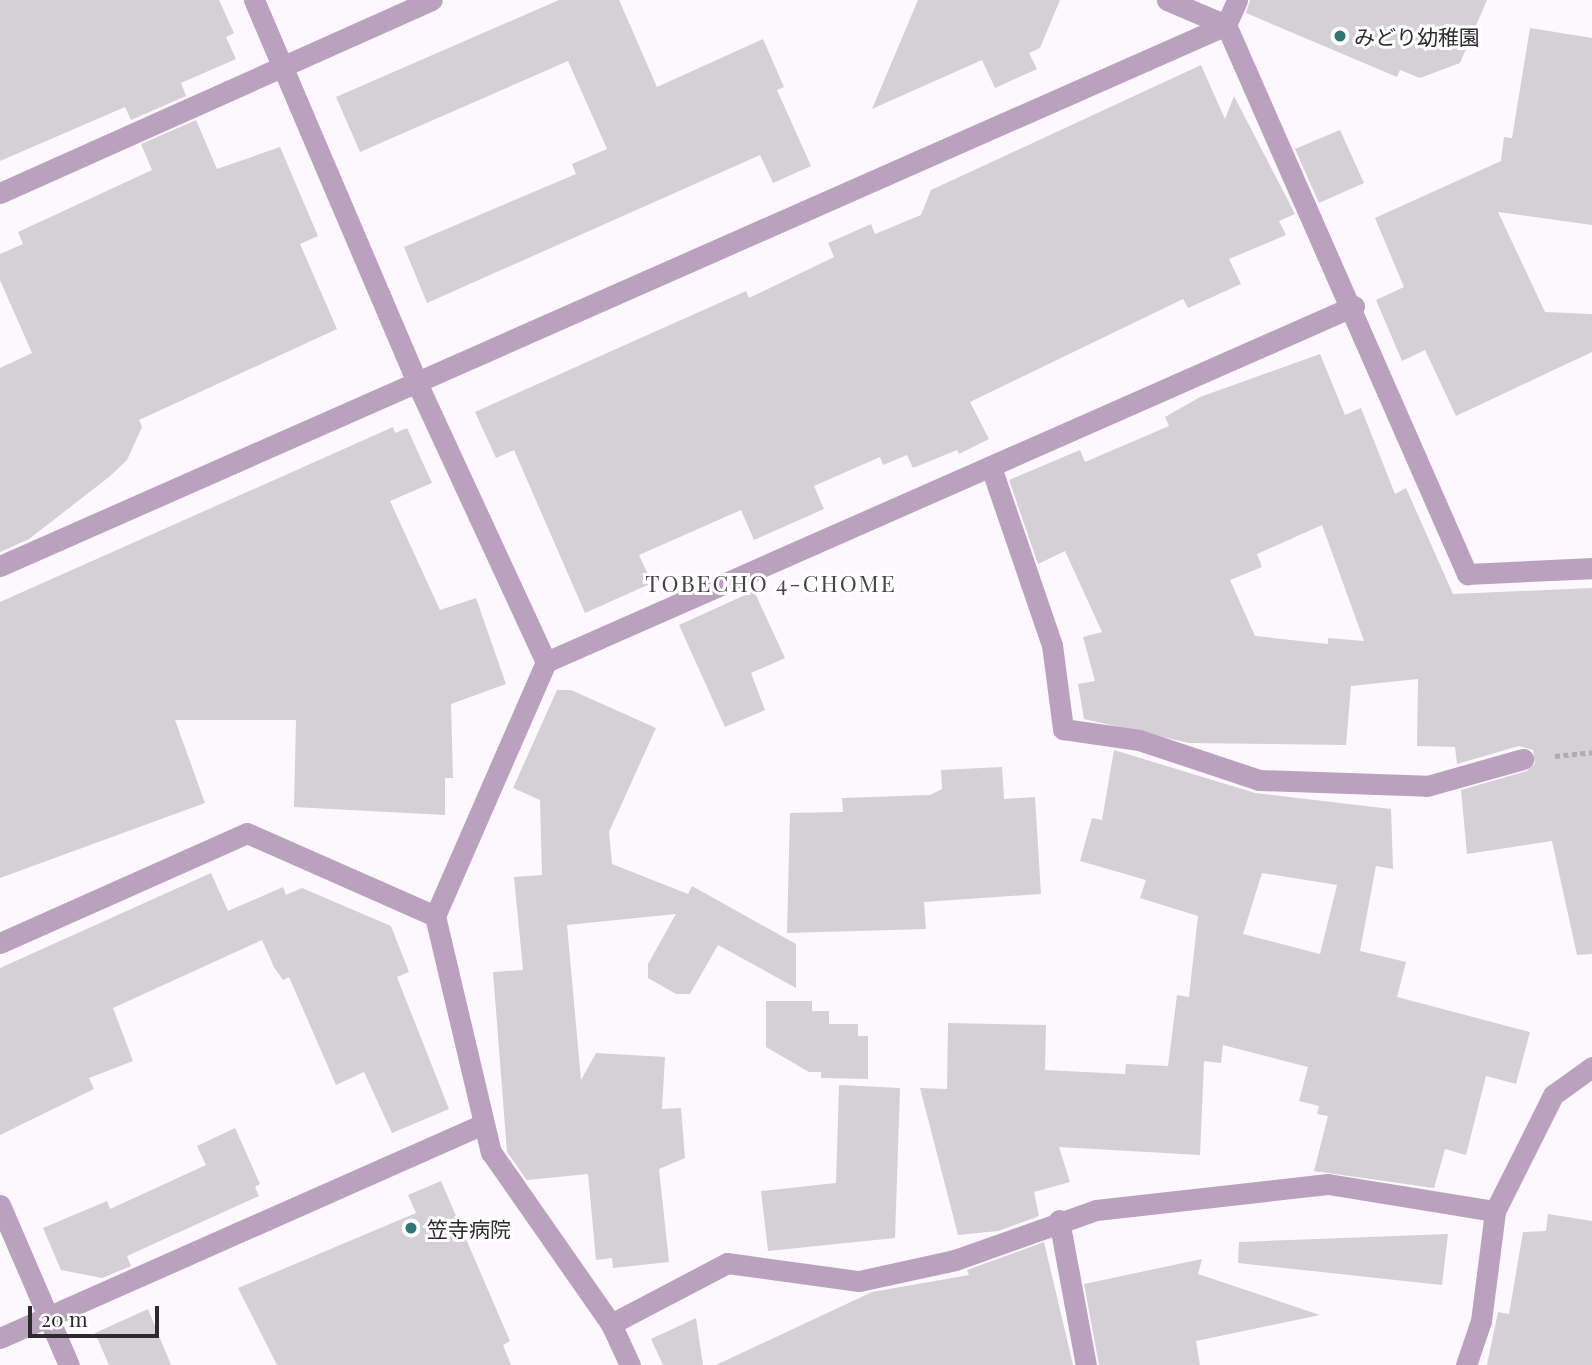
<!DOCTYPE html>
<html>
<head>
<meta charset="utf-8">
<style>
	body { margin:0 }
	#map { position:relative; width:1592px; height:1365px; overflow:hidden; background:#fdf8fe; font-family:"Playfair Display","Noto Sans JP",serif }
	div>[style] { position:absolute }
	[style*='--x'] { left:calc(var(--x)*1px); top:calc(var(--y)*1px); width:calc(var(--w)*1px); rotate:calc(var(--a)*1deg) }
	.building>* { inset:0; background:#d5cfd6 }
	.path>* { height:4.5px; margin-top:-2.25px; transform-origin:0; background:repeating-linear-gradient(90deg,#afabb0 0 5px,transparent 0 8.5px) }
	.minor>* { height:21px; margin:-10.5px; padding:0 10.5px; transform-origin:10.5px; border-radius:10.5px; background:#baa2bf }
	.dots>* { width:19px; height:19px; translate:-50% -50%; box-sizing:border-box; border:4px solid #fff; border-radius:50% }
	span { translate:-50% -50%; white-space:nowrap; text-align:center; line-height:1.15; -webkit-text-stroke:6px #fff; paint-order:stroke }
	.poi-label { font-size:21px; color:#2c2a2d }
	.left { translate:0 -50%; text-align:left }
	.neighbourhood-label { font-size:23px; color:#484349; letter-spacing:2px }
	.scale { position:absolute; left:28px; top:1306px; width:131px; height:32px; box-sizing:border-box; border:4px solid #2c2a2d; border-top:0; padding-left:9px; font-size:21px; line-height:24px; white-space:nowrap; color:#2c2a2d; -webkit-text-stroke:5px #fff; paint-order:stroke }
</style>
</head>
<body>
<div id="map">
	<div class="building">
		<i style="clip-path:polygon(0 0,219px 0,234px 33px,226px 37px,236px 59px,181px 83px,186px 96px,131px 120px,125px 107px,0 161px)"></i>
		<i style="clip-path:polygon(559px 0,619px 0,657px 87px,763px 39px,784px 87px,777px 90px,811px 166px,773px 183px,760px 155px,427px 303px,404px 247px,576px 174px,572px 164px,607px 149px,568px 61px,360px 152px,336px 97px)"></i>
		<i style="clip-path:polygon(918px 0,1060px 0,1040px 48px,1029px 53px,1037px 69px,995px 88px,982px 60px,872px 109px)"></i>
		<i style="clip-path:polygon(1250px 0,1487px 0,1460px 63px,1420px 78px,1400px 70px,1397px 77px,1246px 13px)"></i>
		<i style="clip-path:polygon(1530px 28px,1592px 38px,1592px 225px,1498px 212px,1545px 312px,1592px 314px,1592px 352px,1456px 416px,1425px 350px,1402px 361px,1376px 300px,1404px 287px,1375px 218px,1501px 161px,1504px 137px,1512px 138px)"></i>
		<i style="clip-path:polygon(1201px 65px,1225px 119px,1234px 96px,1295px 214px,1279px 221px,1286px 235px,1229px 259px,1241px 284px,1188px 308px,1183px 299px,970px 402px,989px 439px,959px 454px,957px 450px,913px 468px,907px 455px,883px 465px,880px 457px,814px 486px,824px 509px,754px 540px,741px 510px,639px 555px,652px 583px,585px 613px,514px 450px,496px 458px,475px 412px,746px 291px,749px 298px,834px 257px,828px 243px,871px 224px,875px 234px,921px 215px,931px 190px)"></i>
		<i style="clip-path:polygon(196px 120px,217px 169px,280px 147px,318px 236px,300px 244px,337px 329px,139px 420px,142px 427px,127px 460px,109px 477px,29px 539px,0 552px,0 368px,32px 353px,0 280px,0 254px,23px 244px,18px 232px,152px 170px,141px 144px)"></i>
		<i style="clip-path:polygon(1340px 130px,1364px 183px,1319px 203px,1295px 149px)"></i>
		<i style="clip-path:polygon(evenodd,1320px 354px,1345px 415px,1361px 408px,1395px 494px,1406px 488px,1453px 594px,1592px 588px,1592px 954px,1577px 955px,1552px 841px,1467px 854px,1461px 790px,1527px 771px,1535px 763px,1533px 750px,1519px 746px,1457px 764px,1455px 747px,1417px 746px,1418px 679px,1351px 686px,1346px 745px,1189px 743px,1084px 719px,1078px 684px,1095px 681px,1083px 637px,1102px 632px,1065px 551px,1038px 564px,1009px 480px,1080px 450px,1085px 462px,1169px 426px,1165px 417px,1200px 397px,1320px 354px,1322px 525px,1364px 641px,1328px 638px,1328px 644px,1255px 636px,1230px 580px,1262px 567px,1257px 554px,1322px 525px)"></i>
		<i style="clip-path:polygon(393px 427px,395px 433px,407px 428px,432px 483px,390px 501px,440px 610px,476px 598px,506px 684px,451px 704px,453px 778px,445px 778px,445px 815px,294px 807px,296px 720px,175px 720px,205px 803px,0 878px,0 602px)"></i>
		<i style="clip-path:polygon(754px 591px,785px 658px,751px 673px,765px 710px,725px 727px,679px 625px)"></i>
		<i style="clip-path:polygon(557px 690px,571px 690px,656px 728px,609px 832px,612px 864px,688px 894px,692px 886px,796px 944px,796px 988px,718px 945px,690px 994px,676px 994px,648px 978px,648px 964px,676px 914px,567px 925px,581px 1080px,596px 1053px,665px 1057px,662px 1109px,681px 1108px,685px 1158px,659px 1169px,669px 1262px,613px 1268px,612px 1258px,596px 1260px,588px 1174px,527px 1180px,507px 1152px,493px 972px,523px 970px,514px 877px,542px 875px,540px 800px,513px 788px)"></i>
		<i style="clip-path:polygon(evenodd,1114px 750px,1255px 793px,1391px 809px,1393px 869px,1376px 866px,1360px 951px,1406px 962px,1397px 997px,1530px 1032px,1516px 1084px,1486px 1076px,1466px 1155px,1445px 1149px,1434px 1188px,1314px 1171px,1328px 1116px,1317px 1114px,1319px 1106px,1299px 1101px,1308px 1067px,1223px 1045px,1221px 1063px,1204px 1061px,1200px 1155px,1059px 1147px,1070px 1182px,1034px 1192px,1039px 1216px,998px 1231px,958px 1235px,920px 1088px,947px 1089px,948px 1023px,1046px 1025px,1045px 1070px,1125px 1074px,1126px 1064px,1168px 1066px,1177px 995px,1189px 997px,1198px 916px,1140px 898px,1146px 880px,1080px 861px,1092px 818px,1102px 820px,1114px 750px,1262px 873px,1337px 885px,1320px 954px,1243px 934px,1262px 873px)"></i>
		<i style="clip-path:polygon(1002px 767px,1004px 799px,1035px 797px,1041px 894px,924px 902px,926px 929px,787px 933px,790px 813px,843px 812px,842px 798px,930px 795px,942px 789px,941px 770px)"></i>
		<i style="clip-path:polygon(211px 873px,228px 911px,283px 887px,286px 895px,302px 888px,391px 926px,409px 972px,397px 977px,449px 1109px,392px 1133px,364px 1072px,336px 1085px,289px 977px,283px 980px,274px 967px,262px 940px,113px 1008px,133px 1061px,89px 1078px,94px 1089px,0 1135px,0 968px)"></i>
		<i style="clip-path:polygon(766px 1001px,812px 1001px,812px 1011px,829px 1011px,829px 1024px,858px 1024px,858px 1036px,868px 1036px,868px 1079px,821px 1078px,821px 1072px,809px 1072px,766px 1047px)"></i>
		<i style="clip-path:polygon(839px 1085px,900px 1088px,895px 1238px,768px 1251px,761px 1191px,836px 1183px)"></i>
		<i style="clip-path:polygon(235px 1128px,260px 1184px,255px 1187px,259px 1196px,127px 1256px,131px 1266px,102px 1278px,61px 1270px,43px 1228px,107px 1201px,110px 1209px,206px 1165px,197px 1146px)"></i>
		<i style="clip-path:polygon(441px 1181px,510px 1341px,503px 1345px,511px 1365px,277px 1365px,238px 1288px,416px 1213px,408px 1195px)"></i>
		<i style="clip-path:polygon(1548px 1214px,1592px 1221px,1592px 1365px,1487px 1365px,1498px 1312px,1509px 1314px,1523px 1232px,1546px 1231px)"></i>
		<i style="clip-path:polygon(1448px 1234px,1442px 1285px,1238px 1263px,1239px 1242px)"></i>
		<i style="clip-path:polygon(1044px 1242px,1073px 1365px,716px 1365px,872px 1292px,969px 1275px,967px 1270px)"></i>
		<i style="clip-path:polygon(1202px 1259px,1198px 1274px,1320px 1315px,1196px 1341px,1200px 1365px,1099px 1365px,1084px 1284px)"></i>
		<i style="clip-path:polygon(148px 1309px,171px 1365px,109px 1365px,95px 1333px)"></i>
		<i style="clip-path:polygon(696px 1318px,703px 1365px,663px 1365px,651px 1339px)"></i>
	</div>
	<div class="path">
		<i style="--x:1555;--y:756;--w:37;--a:-6"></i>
	</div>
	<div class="minor">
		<i style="--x:254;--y:0;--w:416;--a:66.9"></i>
		<i style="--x:417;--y:383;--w:307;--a:65.2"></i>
		<i style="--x:546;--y:662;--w:277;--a:113.6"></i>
		<i style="--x:435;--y:916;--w:243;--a:76.7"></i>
		<i style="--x:491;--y:1152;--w:210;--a:55.1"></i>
		<i style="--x:611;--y:1324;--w:45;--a:65.1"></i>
		<i style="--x:1167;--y:0;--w:64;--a:23"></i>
		<i style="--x:1226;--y:25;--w:600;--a:66.3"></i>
		<i style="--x:1467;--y:574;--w:125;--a:-2.7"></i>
		<i style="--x:0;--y:193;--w:473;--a:-24.1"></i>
		<i style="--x:991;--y:467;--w:188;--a:71.1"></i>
		<i style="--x:1052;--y:645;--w:85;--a:82.5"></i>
		<i style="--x:1063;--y:729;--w:77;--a:8.2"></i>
		<i style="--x:1139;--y:740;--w:126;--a:18.4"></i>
		<i style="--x:1259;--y:780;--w:168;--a:2"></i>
		<i style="--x:1427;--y:786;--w:100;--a:-15.7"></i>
		<i style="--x:0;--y:566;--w:1340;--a:-23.81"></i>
		<i style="--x:1226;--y:25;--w:27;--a:-66"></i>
		<i style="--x:546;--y:662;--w:883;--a:-23.78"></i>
		<i style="--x:0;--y:943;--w:270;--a:-24"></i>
		<i style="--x:247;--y:833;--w:206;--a:23.8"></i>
		<i style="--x:0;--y:1205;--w:174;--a:66.7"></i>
		<i style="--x:1059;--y:1220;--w:147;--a:79.5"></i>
		<i style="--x:611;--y:1324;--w:131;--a:-27.7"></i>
		<i style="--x:727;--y:1263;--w:133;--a:7.8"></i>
		<i style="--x:859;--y:1281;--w:98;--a:-12.3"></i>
		<i style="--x:955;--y:1260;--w:150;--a:-19.5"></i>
		<i style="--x:1096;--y:1210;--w:233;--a:-6.4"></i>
		<i style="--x:1328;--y:1184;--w:169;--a:9.2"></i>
		<i style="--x:0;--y:1338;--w:526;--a:-23.89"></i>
		<i style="--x:1466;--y:1365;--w:46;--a:-71.2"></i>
		<i style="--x:1481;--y:1321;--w:111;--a:-82.7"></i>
		<i style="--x:1495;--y:1211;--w:130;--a:-63.4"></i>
		<i style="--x:1553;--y:1095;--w:48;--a:-35.7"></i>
	</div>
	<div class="dots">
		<i style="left:1340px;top:36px;background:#2e7776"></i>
		<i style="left:411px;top:1228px;background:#2e7776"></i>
	</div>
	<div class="poi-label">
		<span class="left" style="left:1354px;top:36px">みどり幼稚園</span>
		<span class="left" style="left:427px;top:1228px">笠寺病院</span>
	</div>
	<div class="neighbourhood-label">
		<span style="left:771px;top:583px">TOBECHO 4-CHOME</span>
	</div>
	<div class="scale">20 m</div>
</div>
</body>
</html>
